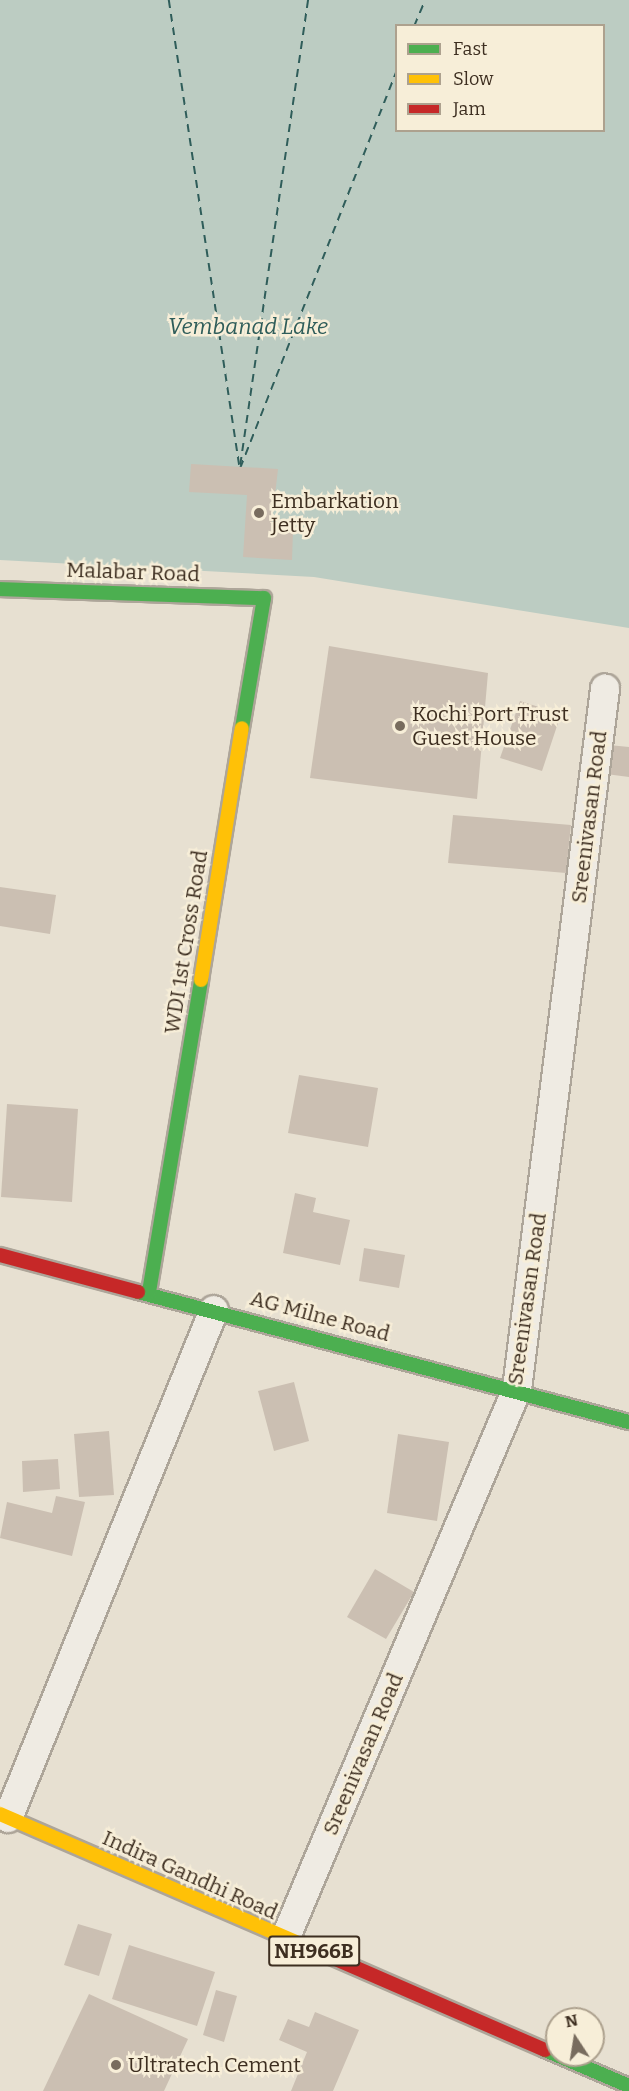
<!DOCTYPE html>
<html>
<head>
<meta charset="utf-8">
<style>
	body { margin:0 }
	#map { position:relative; width:629px; height:2091px; overflow:hidden; background:#e7e0d1; font-family:Bitter,serif }
	div>[style] { position:absolute }
	[style*='--x'] { left:calc(var(--x)*1px); top:calc(var(--y)*1px); width:calc(var(--w)*1px); rotate:calc(var(--a)*1deg) }
	.water>* { inset:0; background:#bcccc2 }
	.ferry>* { height:1.5px; margin-top:-0.75px; transform-origin:0; background:repeating-linear-gradient(90deg,#2f5d5a 0 8px,transparent 0 14px) }
	.building>* { inset:0; background:#cbbfb2 }
	.roads { filter:drop-shadow(2px 0 #ada599) drop-shadow(-2px 0 #ada599) drop-shadow(0 2px #ada599) drop-shadow(0 -2px #ada599) }
	.street>* { height:28px; margin:-14px; padding:0 14px; transform-origin:14px; border-radius:14px; background:#efebe3 }
	.fast>* { height:14px; margin:-7px; padding:0 7px; transform-origin:7px; border-radius:7px; background:#4caf50 }
	.slow>* { height:14px; margin:-7px; padding:0 7px; transform-origin:7px; border-radius:7px; background:#ffc107 }
	.jam>* { height:14px; margin:-7px; padding:0 7px; transform-origin:7px; border-radius:7px; background:#c62828 }
	.dots>* { width:16px; height:16px; translate:-50% -50%; box-sizing:border-box; border:3px solid #f7eed8; border-radius:50% }
	span { translate:-50% -50%; white-space:nowrap; text-align:center; line-height:1.15; -webkit-text-stroke:5px #f7eed8; paint-order:stroke }
	.shield-label span { padding:2px 4px; background:#f7eed8; border:2px solid; border-radius:4px; -webkit-text-stroke-width:0 }
	.shield-label { font-size:20px; color:#3d2e20; font-weight:700 }
	.poi-label { font-size:21px; color:#3d2e20 }
	.left { translate:0 -50%; text-align:left }
	.street-label { font-size:21px; color:#3d2e20 }
	.water-label { font-size:22px; color:#2f5d5a; font-style:italic }
	.legend { position:absolute; left:395px; top:24px; width:210px; height:108px; box-sizing:border-box; background:#f7eed8; border:2px solid #ada18e; margin:0; padding:8px 10px; list-style:none; font-size:18px; color:#3d2e20 }
	.legend li { display:flex; align-items:center; gap:12px; height:30px }
	.legend b { width:30px; border:2px solid #ada18e }
	.north { position:absolute; left:545px; top:2007px; width:60px; height:60px; box-sizing:border-box; background:#f7eed8; border:2px solid #ada18e; border-radius:50%; rotate:348deg; font-size:16px; font-weight:700; line-height:24px; text-align:center; color:#3d2e20 }
	.north::after { content:''; display:block; margin:auto; width:21px; height:27px; background:#786c5e; clip-path:polygon(50% 0,100% 100%,50% 72%,0 100%) }
</style>
</head>
<body>
<div id="map">
	<div class="water">
		<i style="clip-path:polygon(evenodd,0 0,629px 0,629px 628px,314px 577px,0 560px,0 0,396px 26px,604px 26px,604px 130px,396px 130px,396px 26px)"></i>
	</div>
	<div class="ferry">
		<i style="--x:169;--y:0;--w:473;--a:81.4"></i>
		<i style="--x:240;--y:468;--w:427;--a:-68.5"></i>
		<i style="--x:414;--y:26;--w:28;--a:-67"></i>
		<i style="--x:240;--y:465;--w:470;--a:-81.7"></i>
	</div>
	<div class="building">
		<i style="clip-path:polygon(191px 464px,278px 469px,271px 530px,293px 531px,292px 560px,243px 557px,247px 495px,189px 492px)"></i>
		<i style="clip-path:polygon(329px 646px,488px 673px,477px 799px,310px 778px)"></i>
		<i style="clip-path:polygon(520px 701px,561px 714px,542px 771px,500px 758px)"></i>
		<i style="clip-path:polygon(609px 745px,629px 747px,629px 777px,606px 774px)"></i>
		<i style="clip-path:polygon(453px 815px,571px 825px,566px 873px,448px 863px)"></i>
		<i style="clip-path:polygon(0 887px,56px 895px,50px 934px,0 926px)"></i>
		<i style="clip-path:polygon(299px 1075px,378px 1088px,368px 1147px,288px 1133px)"></i>
		<i style="clip-path:polygon(7px 1104px,78px 1109px,72px 1202px,1px 1197px)"></i>
		<i style="clip-path:polygon(295px 1193px,316px 1198px,313px 1212px,350px 1220px,340px 1265px,283px 1253px)"></i>
		<i style="clip-path:polygon(364px 1248px,405px 1255px,399px 1288px,359px 1281px)"></i>
		<i style="clip-path:polygon(294px 1382px,309px 1441px,274px 1451px,258px 1391px)"></i>
		<i style="clip-path:polygon(109px 1431px,114px 1495px,79px 1497px,74px 1434px)"></i>
		<i style="clip-path:polygon(398px 1434px,449px 1442px,437px 1521px,387px 1513px)"></i>
		<i style="clip-path:polygon(58px 1459px,60px 1489px,23px 1492px,22px 1461px)"></i>
		<i style="clip-path:polygon(56px 1496px,85px 1502px,72px 1556px,0 1538px,7px 1502px,52px 1513px)"></i>
		<i style="clip-path:polygon(375px 1569px,414px 1592px,386px 1639px,347px 1617px)"></i>
		<i style="clip-path:polygon(78px 1924px,112px 1934px,99px 1976px,64px 1965px)"></i>
		<i style="clip-path:polygon(129px 1945px,215px 1972px,197px 2026px,112px 1999px)"></i>
		<i style="clip-path:polygon(216px 1990px,237px 1996px,224px 2042px,203px 2035px)"></i>
		<i style="clip-path:polygon(89px 1994px,188px 2039px,164px 2091px,43px 2091px)"></i>
		<i style="clip-path:polygon(315px 2012px,359px 2030px,333px 2091px,291px 2091px,307px 2052px,279px 2040px,288px 2019px,309px 2027px)"></i>
	</div>
	<div class="roads">
		<div class="street">
			<i style="--x:8;--y:1818;--w:548;--a:-67.93"></i>
			<i style="--x:285;--y:1939;--w:597;--a:-67.13"></i>
			<i style="--x:517;--y:1389;--w:706;--a:-82.83"></i>
		</div>
		<div class="fast">
			<i style="--x:0;--y:589;--w:264;--a:2"></i>
			<i style="--x:264;--y:598;--w:132;--a:99.6"></i>
			<i style="--x:138;--y:1292;--w:508;--a:14.83"></i>
			<i style="--x:149;--y:1292;--w:316;--a:-80.5"></i>
			<i style="--x:545;--y:2050;--w:91;--a:23.2"></i>
		</div>
		<div class="slow">
			<i style="--x:201;--y:980;--w:255;--a:-80.8"></i>
			<i style="--x:0;--y:1814;--w:343;--a:23.4"></i>
		</div>
		<div class="jam">
			<i style="--x:0;--y:1255;--w:143;--a:15"></i>
			<i style="--x:315;--y:1950;--w:251;--a:23.5"></i>
		</div>
	</div>
	<div class="dots">
		<i style="left:259px;top:513px;background:#786c5e"></i>
		<i style="left:400px;top:726px;background:#786c5e"></i>
		<i style="left:116px;top:2065px;background:#786c5e"></i>
	</div>
	<div class="shield-label">
		<span style="left:314px;top:1951px">NH966B</span>
	</div>
	<div class="poi-label">
		<span class="left" style="left:271px;top:513px">Embarkation<br>Jetty</span>
		<span class="left" style="left:412px;top:726px">Kochi Port Trust<br>Guest House</span>
		<span class="left" style="left:128px;top:2065px">Ultratech Cement</span>
	</div>
	<div class="street-label">
		<span style="left:133px;top:572px;rotate:2deg">Malabar Road</span>
		<span style="left:589px;top:817px;rotate:-83deg">Sreenivasan Road</span>
		<span style="left:186px;top:942px;rotate:-81deg">WDI 1st Cross Road</span>
		<span style="left:527px;top:1299px;rotate:-82deg">Sreenivasan Road</span>
		<span style="left:320px;top:1316px;rotate:15deg">AG Milne Road</span>
		<span style="left:363px;top:1754px;rotate:-67deg">Sreenivasan Road</span>
		<span style="left:190px;top:1875px;rotate:24deg">Indira Gandhi Road</span>
	</div>
	<div class="water-label">
		<span style="left:248px;top:327px">Vembanad Lake</span>
	</div>
	<ul class="legend">
	<li><b style="height:8px;background:#4caf50"></b>Fast</li>
	<li><b style="height:8px;background:#ffc107"></b>Slow</li>
	<li><b style="height:8px;background:#c62828"></b>Jam</li>
	</ul>
	<div class="north">N</div>
</div>
</body>
</html>
